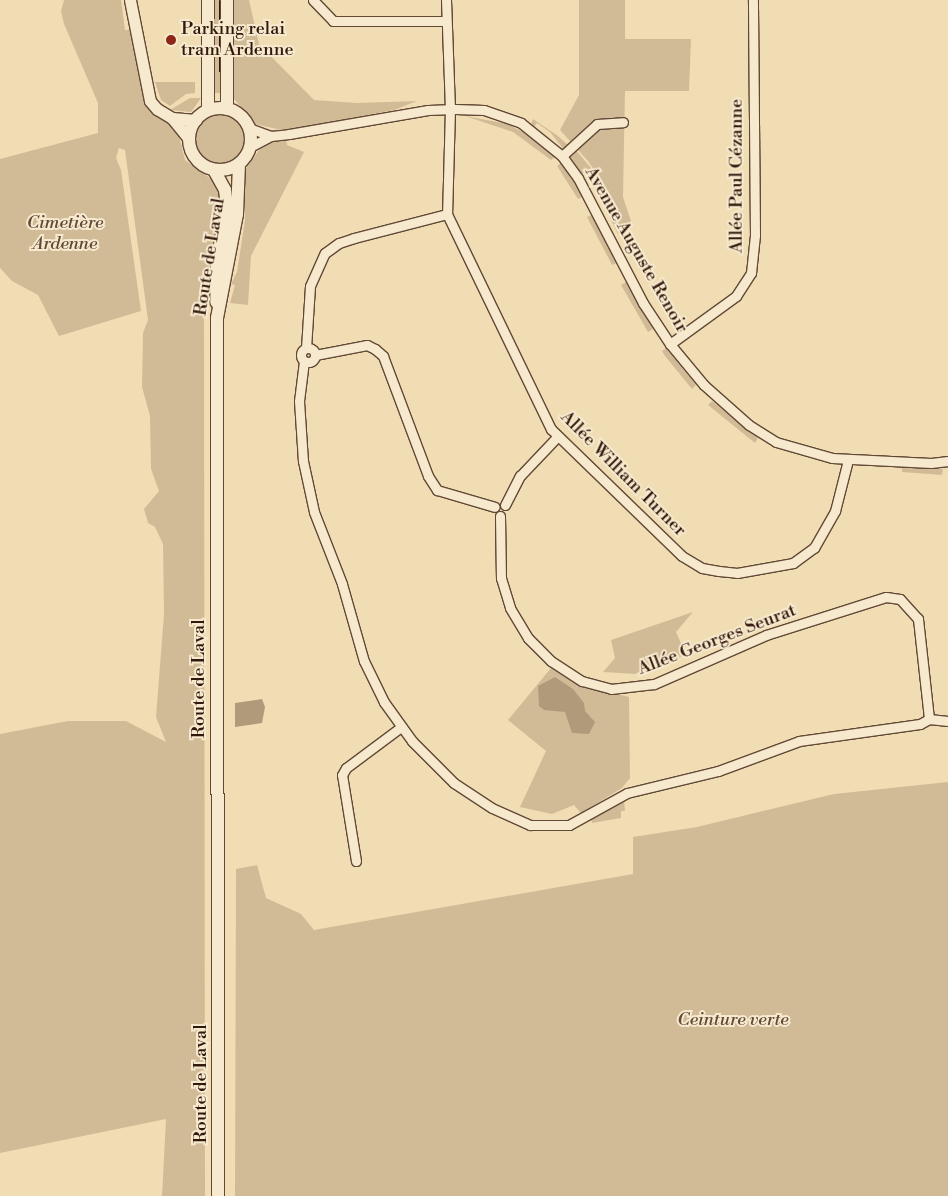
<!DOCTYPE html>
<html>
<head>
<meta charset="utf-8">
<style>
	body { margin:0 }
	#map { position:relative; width:948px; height:1196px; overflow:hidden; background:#f1ddb3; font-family:"Libre Bodoni",serif }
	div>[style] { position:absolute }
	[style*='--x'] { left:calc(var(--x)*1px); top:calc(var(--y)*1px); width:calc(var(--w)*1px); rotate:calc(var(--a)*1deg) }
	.green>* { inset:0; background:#d1bb97 }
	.round { border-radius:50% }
	.water>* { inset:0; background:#b09a7a }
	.roads { filter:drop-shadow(1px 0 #624836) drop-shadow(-1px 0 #624836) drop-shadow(0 1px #624836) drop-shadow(0 -1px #624836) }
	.minor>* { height:9px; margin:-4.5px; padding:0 4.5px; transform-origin:4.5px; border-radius:4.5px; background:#f6e9ce }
	.minor>.ring { margin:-4.5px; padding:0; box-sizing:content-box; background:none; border:9px solid #f6e9ce; border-radius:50% }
	.tertiary>* { height:11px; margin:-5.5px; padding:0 5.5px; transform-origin:5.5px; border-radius:5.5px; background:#f6e9ce }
	.secondary>* { height:12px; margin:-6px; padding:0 6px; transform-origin:6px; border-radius:6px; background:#f6e9ce }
	.secondary>.ring { margin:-6px; padding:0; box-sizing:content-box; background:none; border:12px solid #f6e9ce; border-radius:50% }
	.tram>* { height:1px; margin:-0.5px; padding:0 0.5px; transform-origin:0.5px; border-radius:0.5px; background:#32170c }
	.dots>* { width:14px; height:14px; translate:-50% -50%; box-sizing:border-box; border:2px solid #f6e9ce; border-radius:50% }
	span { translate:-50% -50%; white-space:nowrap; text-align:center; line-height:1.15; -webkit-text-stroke:4px #f6e9ce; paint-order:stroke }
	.poi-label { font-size:18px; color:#32170c }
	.left { translate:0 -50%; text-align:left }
	.street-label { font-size:18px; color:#32170c }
	.park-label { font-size:18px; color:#624836; font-style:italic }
</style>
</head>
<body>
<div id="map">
	<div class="green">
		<i style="clip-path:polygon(64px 0,121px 0,125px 30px,130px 30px,145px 104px,178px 132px,185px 160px,211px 179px,221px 197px,210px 282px,203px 282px,203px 291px,211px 292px,208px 307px,204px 307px,205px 1196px,162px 1196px,166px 1119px,0 1153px,0 734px,68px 721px,126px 721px,166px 742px,156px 717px,164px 614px,163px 544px,155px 527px,148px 523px,144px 509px,159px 491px,151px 469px,150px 416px,142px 387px,143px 333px,148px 320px,125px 150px,119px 148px,116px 158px,121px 170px,141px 311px,59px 336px,38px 295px,12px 281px,0 268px,0 159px,98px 133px,98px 103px,64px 24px,61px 11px)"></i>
		<i style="clip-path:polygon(210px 0,222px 0,222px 93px,210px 93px)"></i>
		<i style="clip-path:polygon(232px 0,249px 0,259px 44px,314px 100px,357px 103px,417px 101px,394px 110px,321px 124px,281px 130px,255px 124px,234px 99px,230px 69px)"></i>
		<i style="clip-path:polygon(579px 0,625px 0,625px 39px,691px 39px,689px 91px,625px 91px,623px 197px,631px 221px,618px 234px,608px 214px,604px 185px,588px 161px,560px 130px,579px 95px)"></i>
		<i style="clip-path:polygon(155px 82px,195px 82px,195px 93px,186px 94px,170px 106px,161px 100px)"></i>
		<i style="clip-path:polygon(190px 98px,201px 98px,191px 112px,170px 110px)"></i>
		<i class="round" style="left:194px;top:114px;width:50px;height:50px"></i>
		<i style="clip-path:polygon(465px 116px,508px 124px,540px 142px,555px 157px,551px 160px,513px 132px)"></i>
		<i style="clip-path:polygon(533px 119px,558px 136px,570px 147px,565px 151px,550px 132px,537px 123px,534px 127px,531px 125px)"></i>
		<i style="clip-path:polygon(276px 140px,286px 140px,287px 145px,304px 152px,251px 256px,248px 305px,230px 303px,235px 285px,231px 284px,237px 272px,245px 220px,245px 170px,259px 150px)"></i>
		<i style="clip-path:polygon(575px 149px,591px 168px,582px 174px,569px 155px)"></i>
		<i style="clip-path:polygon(561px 163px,568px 171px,583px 196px,578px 199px,557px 166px)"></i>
		<i style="clip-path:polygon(592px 215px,617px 263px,612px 265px,587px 217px)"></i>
		<i style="clip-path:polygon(626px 282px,653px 329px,648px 332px,621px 285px)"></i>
		<i style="clip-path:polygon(666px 348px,696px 385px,692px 389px,665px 356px,662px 351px)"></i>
		<i style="clip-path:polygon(712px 401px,758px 438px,755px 443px,708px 405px)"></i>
		<i style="clip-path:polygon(902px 467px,937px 468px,943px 469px,942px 475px,902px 472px)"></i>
		<i style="clip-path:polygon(693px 612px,676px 632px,686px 655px,635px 674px,603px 672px,615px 658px,611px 640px)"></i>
		<i style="clip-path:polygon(551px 668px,574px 683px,629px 697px,630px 778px,622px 788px,581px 813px,574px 805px,552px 814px,520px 807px,546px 751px,508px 720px)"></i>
		<i style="clip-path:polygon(948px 782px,948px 1196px,235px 1196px,236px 869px,257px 865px,266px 898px,301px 914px,314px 930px,633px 874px,633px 837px,697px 827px,834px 794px)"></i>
		<i style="clip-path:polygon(624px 799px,625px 811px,621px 811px,621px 818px,592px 823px,591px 819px)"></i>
	</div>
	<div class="water">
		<i style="clip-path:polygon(555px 677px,573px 689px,584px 703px,585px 711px,595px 722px,589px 734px,572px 733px,565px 712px,544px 710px,539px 706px,538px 686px)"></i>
		<i style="clip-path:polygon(262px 699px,265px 707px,262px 723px,235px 727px,235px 703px)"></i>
	</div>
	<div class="roads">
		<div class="minor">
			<i style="--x:313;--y:0;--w:29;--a:46"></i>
			<i style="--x:333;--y:21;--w:113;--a:0"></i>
			<i style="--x:446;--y:0;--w:109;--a:87.9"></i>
			<i style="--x:450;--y:109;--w:105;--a:91.6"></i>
			<i style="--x:447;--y:214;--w:239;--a:64.2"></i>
			<i style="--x:551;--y:429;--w:182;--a:44.1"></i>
			<i style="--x:682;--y:556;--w:23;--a:31"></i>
			<i style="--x:702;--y:568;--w:17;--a:10"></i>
			<i style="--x:719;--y:571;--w:18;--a:6"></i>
			<i style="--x:737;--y:573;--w:57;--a:-10.1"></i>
			<i style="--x:793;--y:563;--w:26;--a:-36"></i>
			<i style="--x:814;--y:548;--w:43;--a:-60.4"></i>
			<i style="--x:835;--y:511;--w:53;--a:-75.7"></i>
			<i style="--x:249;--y:128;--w:23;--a:20"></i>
			<i style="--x:271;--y:136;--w:18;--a:-6"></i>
			<i style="--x:289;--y:134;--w:141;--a:-9.8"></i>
			<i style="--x:428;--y:110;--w:27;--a:-2"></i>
			<i style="--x:455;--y:109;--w:29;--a:2"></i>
			<i style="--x:484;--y:110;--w:39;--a:19"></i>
			<i style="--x:521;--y:123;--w:53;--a:38.8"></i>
			<i style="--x:562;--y:156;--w:27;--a:54"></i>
			<i style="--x:578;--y:178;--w:141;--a:62.5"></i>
			<i style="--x:643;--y:303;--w:49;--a:56.6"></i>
			<i style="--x:670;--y:344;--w:53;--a:50.3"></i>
			<i style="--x:704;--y:385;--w:60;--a:41.6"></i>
			<i style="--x:749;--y:425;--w:32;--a:32"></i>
			<i style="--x:776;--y:442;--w:58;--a:15.9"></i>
			<i style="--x:832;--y:458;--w:99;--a:2.9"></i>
			<i style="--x:931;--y:463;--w:17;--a:-7"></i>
			<i style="--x:250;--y:147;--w:24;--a:-28"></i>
			<i style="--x:562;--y:156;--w:47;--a:-42.4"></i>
			<i style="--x:597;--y:124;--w:26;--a:-4"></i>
			<i style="--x:670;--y:344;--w:82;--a:-36"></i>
			<i style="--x:736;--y:296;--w:27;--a:-57"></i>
			<i style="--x:751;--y:273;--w:38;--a:-84"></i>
			<i style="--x:755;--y:235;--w:235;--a:-90.5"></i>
			<i class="ring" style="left:301px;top:348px;width:5px;height:5px"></i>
			<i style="--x:306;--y:348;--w:62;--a:-86.3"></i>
			<i style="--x:310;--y:286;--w:36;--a:-66"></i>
			<i style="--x:325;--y:253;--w:17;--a:-36"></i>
			<i style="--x:339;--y:243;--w:16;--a:-18"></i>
			<i style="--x:354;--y:238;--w:96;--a:-14.5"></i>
			<i style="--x:315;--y:355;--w:53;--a:-10.9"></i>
			<i style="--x:367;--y:345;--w:9;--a:27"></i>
			<i style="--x:375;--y:349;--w:11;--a:41"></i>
			<i style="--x:383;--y:356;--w:128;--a:69.4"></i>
			<i style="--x:428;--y:476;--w:17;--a:57"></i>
			<i style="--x:437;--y:490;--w:60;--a:16.3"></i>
			<i style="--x:304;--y:361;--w:40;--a:97.1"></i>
			<i style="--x:299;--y:401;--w:60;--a:86.2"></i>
			<i style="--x:303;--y:461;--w:52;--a:77.8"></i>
			<i style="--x:314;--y:512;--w:77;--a:68.7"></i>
			<i style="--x:342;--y:584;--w:80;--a:74.1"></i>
			<i style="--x:364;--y:661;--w:46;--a:64"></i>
			<i style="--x:384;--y:702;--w:48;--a:54.3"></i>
			<i style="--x:412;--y:741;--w:59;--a:45"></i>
			<i style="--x:454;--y:783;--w:45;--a:33.3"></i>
			<i style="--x:492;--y:808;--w:42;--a:24.1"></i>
			<i style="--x:530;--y:825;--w:39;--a:0"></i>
			<i style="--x:569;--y:825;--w:66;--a:-28.9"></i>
			<i style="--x:627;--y:793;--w:94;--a:-13.6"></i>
			<i style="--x:718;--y:771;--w:86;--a:-20.3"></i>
			<i style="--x:799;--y:741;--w:122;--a:-8"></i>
			<i style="--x:920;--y:724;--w:10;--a:-29"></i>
			<i style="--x:929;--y:719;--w:19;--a:6"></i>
			<i style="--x:505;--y:505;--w:33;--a:-63"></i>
			<i style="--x:520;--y:476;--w:55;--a:-46.5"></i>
			<i style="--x:500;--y:516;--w:62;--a:89.1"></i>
			<i style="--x:501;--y:578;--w:31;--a:73"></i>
			<i style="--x:510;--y:608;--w:35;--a:59"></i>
			<i style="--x:528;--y:638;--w:33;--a:45"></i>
			<i style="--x:551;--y:661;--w:37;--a:33"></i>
			<i style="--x:582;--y:681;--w:30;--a:15"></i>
			<i style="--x:611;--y:689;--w:43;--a:-6.6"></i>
			<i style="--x:654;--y:684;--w:122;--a:-23.6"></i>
			<i style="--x:766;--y:635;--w:126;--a:-17.6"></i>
			<i style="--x:886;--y:597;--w:14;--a:8"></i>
			<i style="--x:900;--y:599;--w:27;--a:48"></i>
			<i style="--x:918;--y:619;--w:101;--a:83.7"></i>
			<i style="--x:356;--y:861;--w:87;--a:-99.2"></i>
			<i style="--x:342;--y:775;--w:8;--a:-60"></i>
			<i style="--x:346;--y:768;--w:69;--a:-36.7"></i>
		</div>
		<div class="tertiary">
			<i style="--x:130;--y:0;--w:103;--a:78.8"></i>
			<i style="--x:150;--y:101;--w:11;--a:49"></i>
			<i style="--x:157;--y:109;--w:17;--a:31"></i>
			<i style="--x:172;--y:118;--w:24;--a:5"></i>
			<i style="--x:172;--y:118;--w:27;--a:51"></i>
		</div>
		<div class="secondary">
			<i style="--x:208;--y:0;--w:110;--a:90"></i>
			<i style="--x:227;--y:0;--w:109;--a:90"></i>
			<i class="ring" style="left:189px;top:108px;width:50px;height:50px"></i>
			<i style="--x:214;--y:170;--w:23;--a:61"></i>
			<i style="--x:225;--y:190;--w:16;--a:83"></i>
			<i style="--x:227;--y:206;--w:58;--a:100"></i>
			<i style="--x:217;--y:263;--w:39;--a:91"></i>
			<i style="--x:218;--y:1196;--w:878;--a:-90.07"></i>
			<i style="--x:217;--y:318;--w:106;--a:-79.1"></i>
			<i style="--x:237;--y:214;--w:50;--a:-87.7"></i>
		</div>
	</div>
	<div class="tram">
		<i style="--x:219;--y:0;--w:71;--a:90"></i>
	</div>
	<div class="dots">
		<i style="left:171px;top:40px;background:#8f2418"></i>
	</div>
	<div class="poi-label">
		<span class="left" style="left:181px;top:40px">Parking relai<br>tram Ardenne</span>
	</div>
	<div class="street-label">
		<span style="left:737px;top:176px;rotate:-90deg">Allée Paul Cézanne</span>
		<span style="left:636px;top:250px;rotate:60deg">Avenue Auguste Renoir</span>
		<span style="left:210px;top:257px;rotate:-81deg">Route de Laval</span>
		<span style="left:623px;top:474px;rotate:45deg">Allée William Turner</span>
		<span style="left:717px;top:640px;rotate:-21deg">Allée Georges Seurat</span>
		<span style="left:199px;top:679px;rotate:-90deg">Route de Laval</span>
		<span style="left:201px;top:1084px;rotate:-90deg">Route de Laval</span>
	</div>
	<div class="park-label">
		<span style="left:65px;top:234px">Cimetière<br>Ardenne</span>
		<span style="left:733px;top:1020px">Ceinture verte</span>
	</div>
</div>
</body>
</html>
